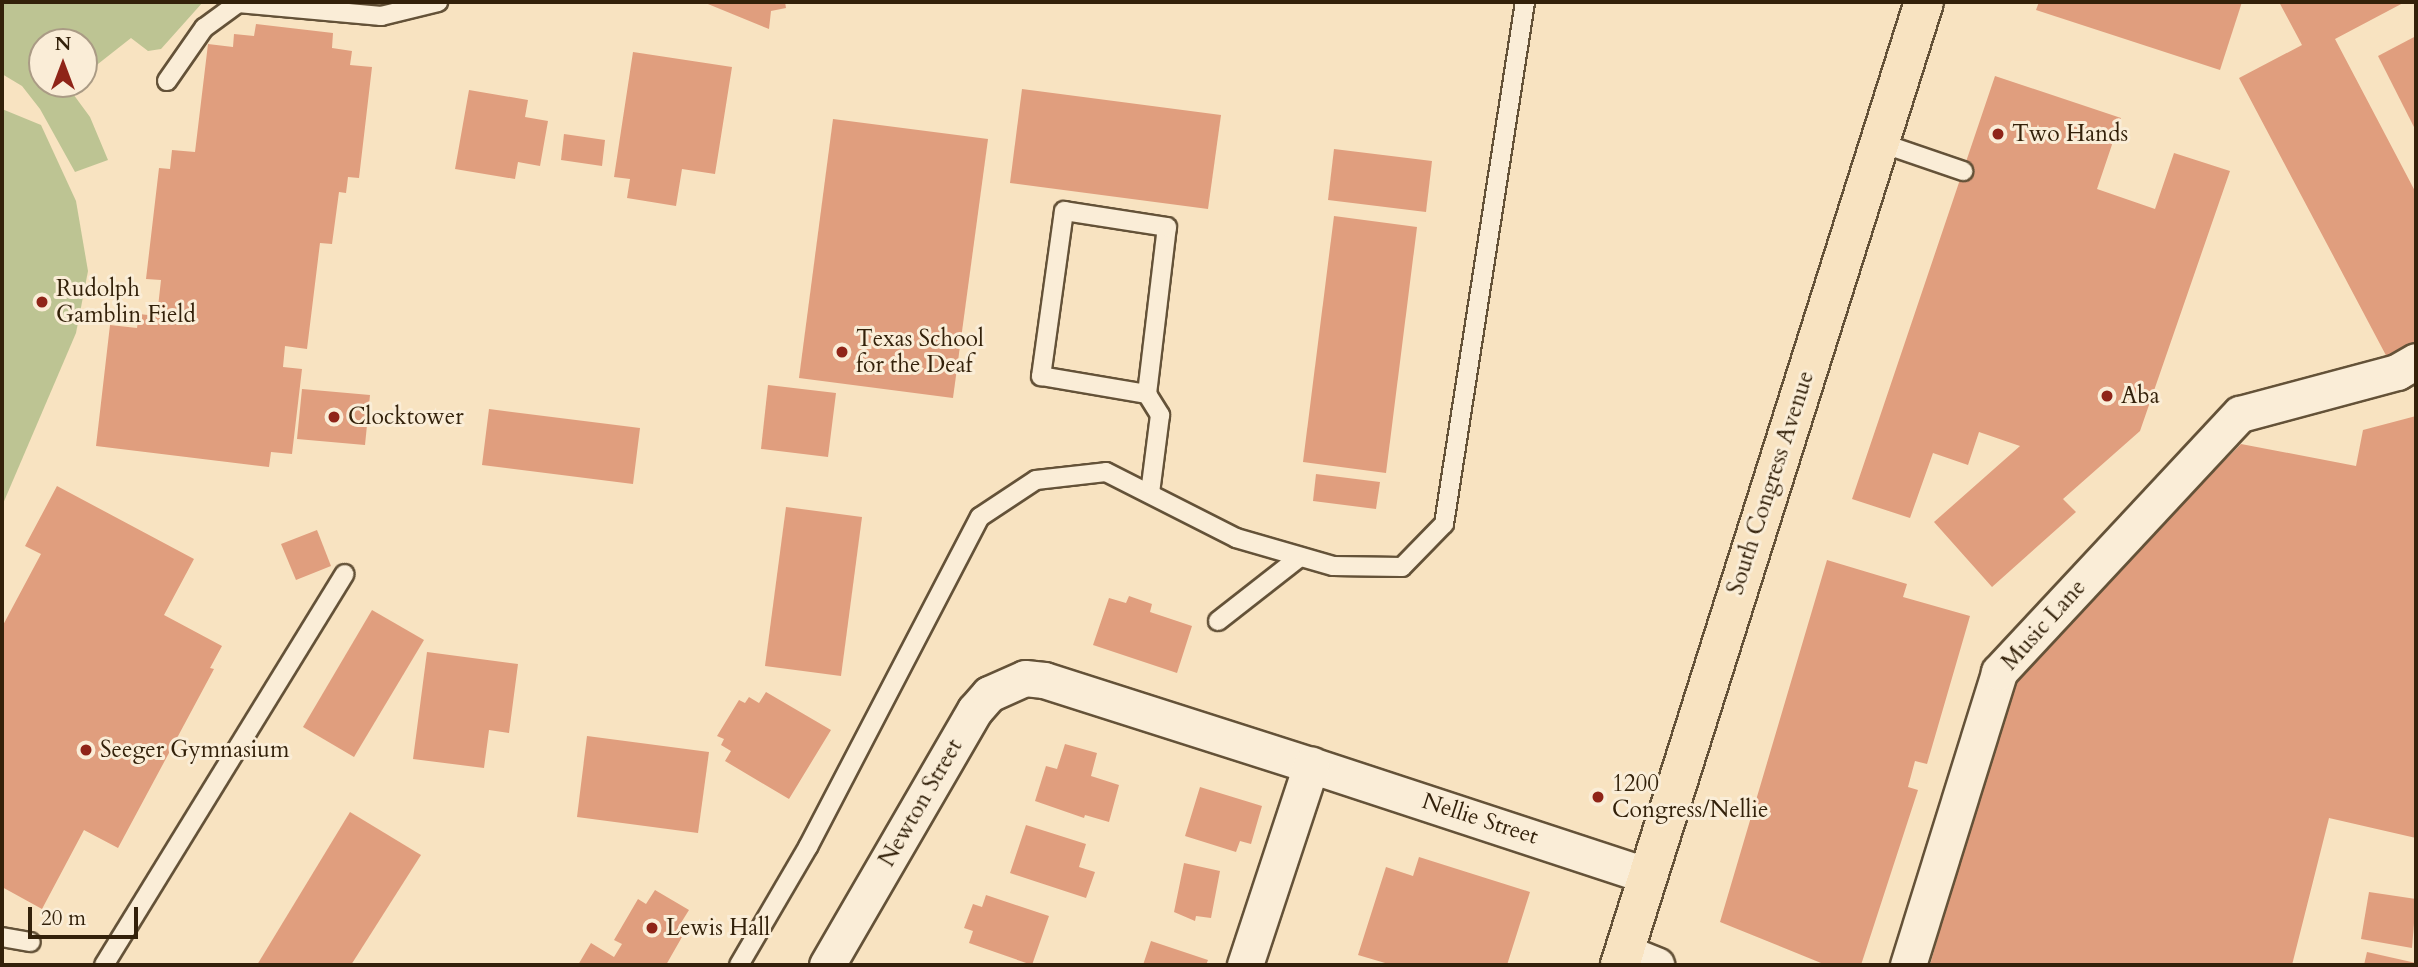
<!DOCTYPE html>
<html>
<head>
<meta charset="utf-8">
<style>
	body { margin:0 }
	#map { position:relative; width:2418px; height:967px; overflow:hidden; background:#f8e3c1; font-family:Cardo,serif }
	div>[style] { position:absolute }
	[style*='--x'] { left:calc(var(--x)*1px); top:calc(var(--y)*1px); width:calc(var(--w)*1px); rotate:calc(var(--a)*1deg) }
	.green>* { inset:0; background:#bdc493 }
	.building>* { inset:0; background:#e09e7e }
	.roads { filter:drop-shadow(2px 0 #645238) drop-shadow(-2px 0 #645238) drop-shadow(0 2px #645238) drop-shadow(0 -2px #645238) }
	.lane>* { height:18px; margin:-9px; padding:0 9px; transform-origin:9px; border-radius:9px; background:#faedd7 }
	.street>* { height:35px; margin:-17.5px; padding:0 17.5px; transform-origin:17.5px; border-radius:17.5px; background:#faedd7 }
	.primary>* { height:38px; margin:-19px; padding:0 19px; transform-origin:19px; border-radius:19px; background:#f8e3c1 }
	.dots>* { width:19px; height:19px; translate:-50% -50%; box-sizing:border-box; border:4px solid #faedd7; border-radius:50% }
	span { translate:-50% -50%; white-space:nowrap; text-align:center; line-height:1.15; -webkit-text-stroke:6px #faedd7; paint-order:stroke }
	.poi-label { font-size:23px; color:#33210a }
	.left { translate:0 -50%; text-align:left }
	.street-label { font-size:23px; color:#33210a }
	.frame { position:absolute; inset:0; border:4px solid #33210a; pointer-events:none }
	.north { position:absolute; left:28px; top:28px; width:70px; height:70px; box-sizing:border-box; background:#faedd7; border:2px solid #aa9b85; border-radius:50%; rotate:0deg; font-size:19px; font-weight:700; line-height:28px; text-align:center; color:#33210a }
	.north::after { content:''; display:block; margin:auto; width:24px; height:32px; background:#8f2418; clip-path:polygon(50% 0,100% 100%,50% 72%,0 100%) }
	.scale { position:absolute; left:28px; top:907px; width:110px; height:32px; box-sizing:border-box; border:4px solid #33210a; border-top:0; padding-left:9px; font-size:21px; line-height:24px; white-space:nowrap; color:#33210a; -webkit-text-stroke:5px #faedd7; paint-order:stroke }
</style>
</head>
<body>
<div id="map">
	<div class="green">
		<i style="clip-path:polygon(2px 2px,203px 2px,161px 49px,148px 51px,131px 38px,84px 75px,84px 42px,42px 42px,42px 84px,72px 84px,68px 87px,90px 117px,108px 160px,75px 172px,40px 109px,22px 86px,2px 74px)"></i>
		<i style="clip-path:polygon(2px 109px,41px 125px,76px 201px,88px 271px,76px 333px,2px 506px)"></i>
	</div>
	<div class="building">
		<i style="clip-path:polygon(703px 2px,785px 2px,786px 8px,771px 11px,769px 29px)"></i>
		<i style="clip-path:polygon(2039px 2px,2242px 2px,2220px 70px,2036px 10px)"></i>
		<i style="clip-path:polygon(2279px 2px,2405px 2px,2335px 39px,2416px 193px,2416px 346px,2389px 361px,2239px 78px,2302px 45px)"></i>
		<i style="clip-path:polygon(256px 24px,333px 33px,332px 48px,352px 51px,350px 65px,372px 67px,359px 178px,348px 177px,346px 193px,339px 192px,332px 244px,320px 243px,307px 349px,285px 346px,283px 367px,302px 369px,292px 454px,271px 452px,269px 467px,96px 446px,110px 325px,137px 328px,139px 314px,157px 316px,161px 280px,146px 279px,159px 168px,170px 169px,172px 150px,195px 152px,208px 44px,233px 47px,234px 34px,254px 36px)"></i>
		<i style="clip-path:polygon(2416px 36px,2416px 131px,2378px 56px)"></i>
		<i style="clip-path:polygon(633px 52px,732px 67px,715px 174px,682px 169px,676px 206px,627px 198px,630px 179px,614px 177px)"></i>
		<i style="clip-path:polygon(1995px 76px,2121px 118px,2097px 189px,2155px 209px,2174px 153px,2230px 171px,2140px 431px,2063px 499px,2076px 512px,1992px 587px,1934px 522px,2020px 446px,1979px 432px,1968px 465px,1933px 453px,1910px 518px,1852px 499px)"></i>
		<i style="clip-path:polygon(1022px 89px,1221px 115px,1208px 209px,1010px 183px)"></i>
		<i style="clip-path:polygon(469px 90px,528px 100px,525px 117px,548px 121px,540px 166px,518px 162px,515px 179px,455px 169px)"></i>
		<i style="clip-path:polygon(833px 119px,988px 139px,953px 398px,799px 378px)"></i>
		<i style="clip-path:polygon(564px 134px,605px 140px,602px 166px,561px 160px)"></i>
		<i style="clip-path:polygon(1334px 149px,1432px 161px,1426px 212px,1328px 200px)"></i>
		<i style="clip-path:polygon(1334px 216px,1417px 227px,1386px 473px,1303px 462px)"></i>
		<i style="clip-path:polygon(768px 385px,836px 393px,828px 457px,761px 449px)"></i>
		<i style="clip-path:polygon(302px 389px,370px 395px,365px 445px,297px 439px)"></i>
		<i style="clip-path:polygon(489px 409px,640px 428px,633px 484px,482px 465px)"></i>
		<i style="clip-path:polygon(2416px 416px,2416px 838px,2329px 818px,2292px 965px,1930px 965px,2011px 678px,2241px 444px,2356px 466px,2363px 430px)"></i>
		<i style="clip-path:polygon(1316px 474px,1380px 482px,1376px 509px,1313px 501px)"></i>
		<i style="clip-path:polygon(57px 486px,194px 559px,164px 615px,222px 646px,210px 668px,214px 669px,118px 848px,84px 830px,42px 909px,2px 887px,2px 627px,41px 554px,25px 546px)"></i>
		<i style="clip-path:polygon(786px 507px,862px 517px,841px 676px,765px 666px)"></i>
		<i style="clip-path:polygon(317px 530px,331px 566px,296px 580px,281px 544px)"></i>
		<i style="clip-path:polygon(1827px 560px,1907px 584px,1903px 597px,1970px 616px,1927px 764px,1915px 761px,1908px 787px,1918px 790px,1861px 965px,1826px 965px,1720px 922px)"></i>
		<i style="clip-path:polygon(1129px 596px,1152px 604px,1150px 612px,1192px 626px,1177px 673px,1093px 645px,1109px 598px,1126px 603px)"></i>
		<i style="clip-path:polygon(372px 610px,424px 640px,354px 757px,303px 727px)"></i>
		<i style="clip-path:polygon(427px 652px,518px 664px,509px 733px,489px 730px,484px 768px,413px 759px)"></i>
		<i style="clip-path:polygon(766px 692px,831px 730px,789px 799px,725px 761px,731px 751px,721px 745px,724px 739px,717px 736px,739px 700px,745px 703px,749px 697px,759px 703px)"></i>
		<i style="clip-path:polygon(587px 736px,709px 752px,698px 833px,577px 817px)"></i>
		<i style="clip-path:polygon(1065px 744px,1097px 753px,1091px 776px,1119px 785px,1109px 822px,1085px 815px,1084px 818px,1035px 801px,1046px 766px,1057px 769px)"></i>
		<i style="clip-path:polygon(1200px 787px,1262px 806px,1251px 844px,1240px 841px,1236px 852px,1185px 836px)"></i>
		<i style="clip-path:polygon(350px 812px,421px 855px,351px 965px,257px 965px)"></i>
		<i style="clip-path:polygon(1026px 825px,1086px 844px,1079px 867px,1095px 872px,1086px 898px,1010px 873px)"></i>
		<i style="clip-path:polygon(1419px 857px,1530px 892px,1507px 965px,1392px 965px,1358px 955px,1386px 867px,1413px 876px)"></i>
		<i style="clip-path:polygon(1184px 863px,1220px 871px,1211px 918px,1196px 916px,1195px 921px,1174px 912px)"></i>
		<i style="clip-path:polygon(655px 890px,689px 910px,679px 926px,686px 930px,666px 965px,578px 965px,591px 943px,614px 957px,622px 944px,614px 940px,638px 899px,646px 904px)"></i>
		<i style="clip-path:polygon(2369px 892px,2416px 899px,2412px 948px,2361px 939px)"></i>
		<i style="clip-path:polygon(986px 895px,1049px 916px,1032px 965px,969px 943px,973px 931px,964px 928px,973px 904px,982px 907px)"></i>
		<i style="clip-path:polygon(1151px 941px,1208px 960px,1206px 965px,1143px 965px)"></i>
		<i style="clip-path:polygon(2367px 952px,2416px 963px,2416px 965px,2364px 965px)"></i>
	</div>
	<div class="roads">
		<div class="lane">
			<i style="--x:167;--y:81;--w:65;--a:-55.1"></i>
			<i style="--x:204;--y:28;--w:42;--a:-36.3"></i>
			<i style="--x:238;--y:3;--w:144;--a:5.2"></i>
			<i style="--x:381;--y:16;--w:59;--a:-13.8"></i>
			<i style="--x:1881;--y:143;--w:87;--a:18.9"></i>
			<i style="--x:1147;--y:394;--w:168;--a:-83.2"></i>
			<i style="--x:1167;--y:227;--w:104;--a:-171.2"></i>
			<i style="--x:1064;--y:211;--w:167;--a:97.9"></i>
			<i style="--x:1041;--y:376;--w:108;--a:9.6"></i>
			<i style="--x:1147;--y:394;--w:25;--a:58"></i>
			<i style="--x:1160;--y:415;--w:79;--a:97.3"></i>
			<i style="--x:1218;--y:621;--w:104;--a:-38"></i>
			<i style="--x:2;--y:937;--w:29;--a:10"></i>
			<i style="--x:104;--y:965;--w:459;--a:-58.4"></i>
			<i style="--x:739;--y:965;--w:137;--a:-59.7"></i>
			<i style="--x:808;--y:847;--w:372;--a:-62.5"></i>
			<i style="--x:980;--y:517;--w:67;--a:-33.5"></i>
			<i style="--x:1036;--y:480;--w:70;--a:-6.5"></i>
			<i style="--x:1106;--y:472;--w:146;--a:26.9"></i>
			<i style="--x:1236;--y:538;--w:101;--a:16.1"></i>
			<i style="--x:1333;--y:566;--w:69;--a:0.8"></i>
			<i style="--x:1402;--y:567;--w:60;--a:-45.7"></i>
			<i style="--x:1444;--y:524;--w:528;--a:-81.18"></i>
		</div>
		<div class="street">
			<i style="--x:1624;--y:952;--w:35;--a:22"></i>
			<i style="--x:827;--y:965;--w:295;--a:-59.9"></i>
			<i style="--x:975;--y:710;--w:21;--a:-49"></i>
			<i style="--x:989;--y:694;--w:39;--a:-24"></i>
			<i style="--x:1025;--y:678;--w:19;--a:6"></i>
			<i style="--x:1044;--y:680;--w:280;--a:17.7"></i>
			<i style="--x:1311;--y:765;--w:355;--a:18.2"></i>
			<i style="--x:1245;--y:965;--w:211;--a:-71.7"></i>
			<i style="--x:1908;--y:965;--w:307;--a:-72.7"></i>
			<i style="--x:1999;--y:672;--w:353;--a:-47"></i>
			<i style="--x:2240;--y:414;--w:163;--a:-15"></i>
			<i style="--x:2397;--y:372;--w:22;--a:-30"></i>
		</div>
		<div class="primary">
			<i style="--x:1620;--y:965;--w:1010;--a:-72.48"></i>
		</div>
	</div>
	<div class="dots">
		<i style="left:1998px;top:134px;background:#8f2418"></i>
		<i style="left:42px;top:302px;background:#8f2418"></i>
		<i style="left:842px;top:352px;background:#8f2418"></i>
		<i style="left:2107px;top:396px;background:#8f2418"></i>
		<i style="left:334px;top:417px;background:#8f2418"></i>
		<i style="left:86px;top:750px;background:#8f2418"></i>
		<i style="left:1598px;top:797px;background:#8f2418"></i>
		<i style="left:652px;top:928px;background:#8f2418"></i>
	</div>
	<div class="poi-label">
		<span class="left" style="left:2012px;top:134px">Two Hands</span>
		<span class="left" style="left:56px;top:302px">Rudolph<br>Gamblin Field</span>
		<span class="left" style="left:856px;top:352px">Texas School<br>for the Deaf</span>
		<span class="left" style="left:2121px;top:396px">Aba</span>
		<span class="left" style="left:348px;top:417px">Clocktower</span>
		<span class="left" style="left:100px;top:750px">Seeger Gymnasium</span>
		<span class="left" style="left:1612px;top:797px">1200<br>Congress/Nellie</span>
		<span class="left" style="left:666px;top:928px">Lewis Hall</span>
	</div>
	<div class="street-label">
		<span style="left:1771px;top:483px;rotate:-72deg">South Congress Avenue</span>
		<span style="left:2044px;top:625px;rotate:-48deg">Music Lane</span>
		<span style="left:921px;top:803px;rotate:-60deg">Newton Street</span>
		<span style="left:1480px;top:819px;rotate:18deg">Nellie Street</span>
	</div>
	<div class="frame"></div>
	<div class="north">N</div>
	<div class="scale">20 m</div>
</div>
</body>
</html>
